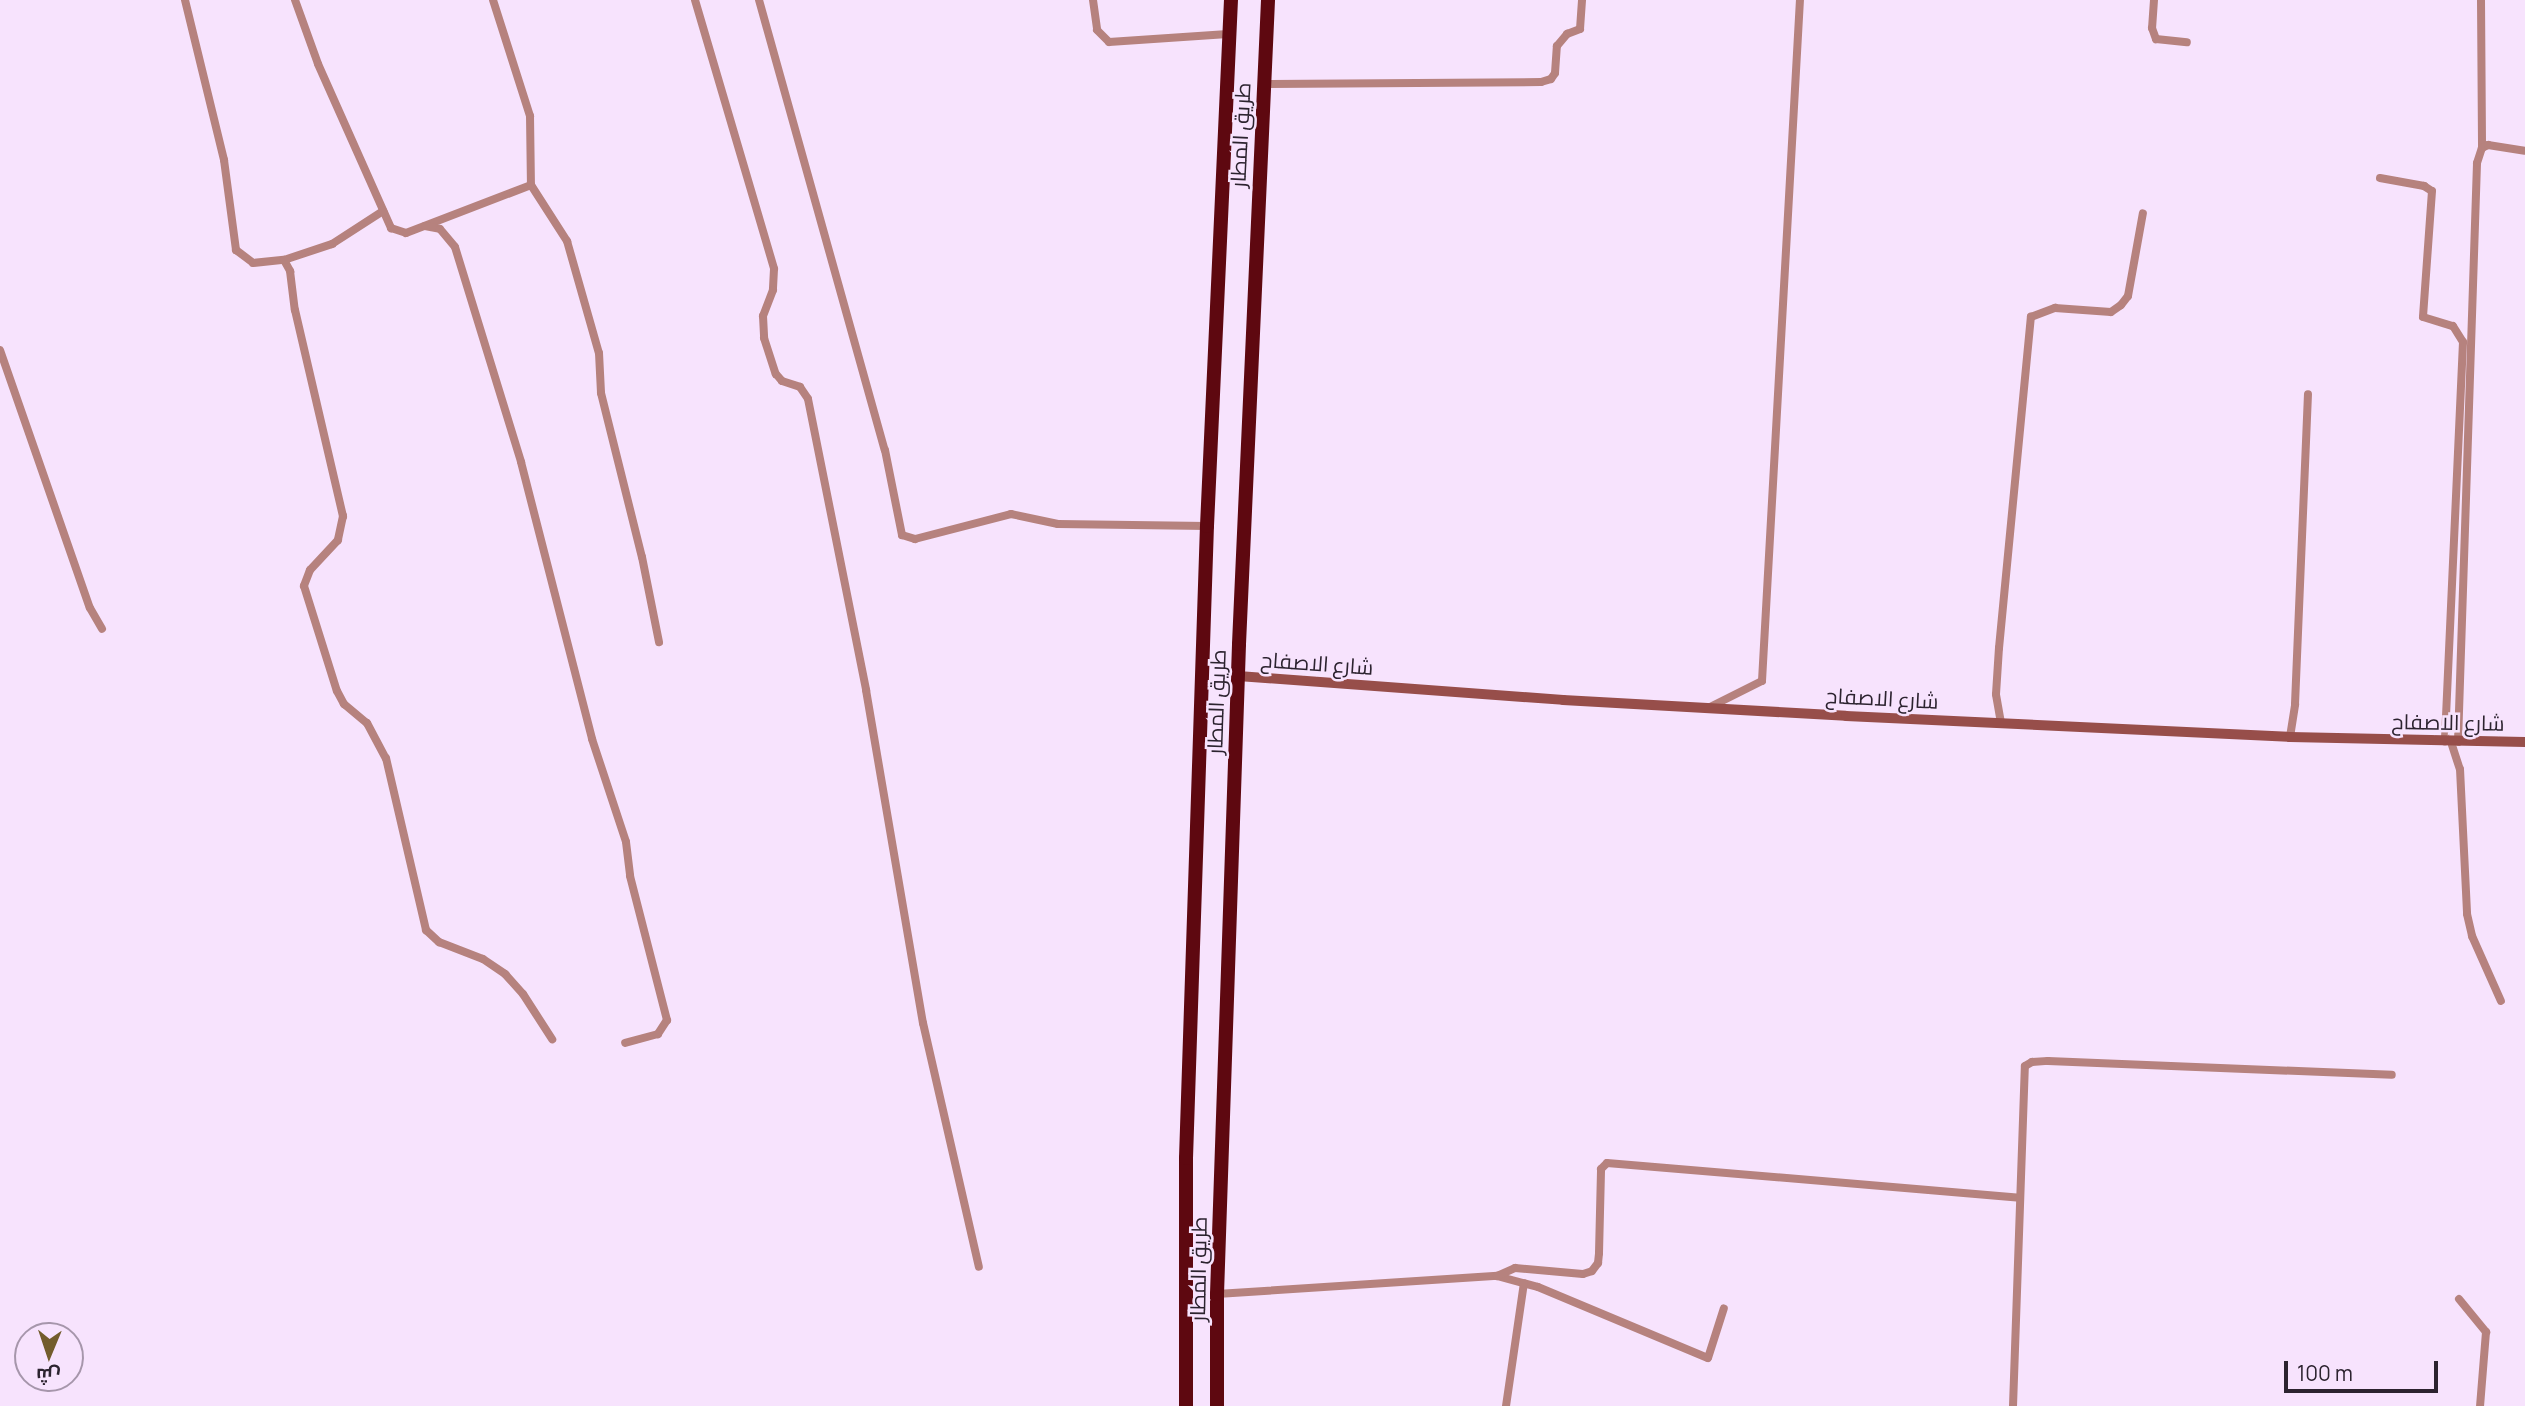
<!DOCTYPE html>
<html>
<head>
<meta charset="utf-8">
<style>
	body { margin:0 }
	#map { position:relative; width:2525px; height:1406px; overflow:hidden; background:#f7e3fd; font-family:Manrope,Cairo,sans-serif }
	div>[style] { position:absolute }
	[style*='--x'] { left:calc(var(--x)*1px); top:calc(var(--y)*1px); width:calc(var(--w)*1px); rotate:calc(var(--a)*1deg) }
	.street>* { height:8px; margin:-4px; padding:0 4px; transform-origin:4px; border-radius:4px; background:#b6827e }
	.secondary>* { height:10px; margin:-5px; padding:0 5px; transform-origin:5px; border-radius:5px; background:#974e4a }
	.highway>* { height:14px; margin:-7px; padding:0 7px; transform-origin:7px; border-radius:7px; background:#5e0810 }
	span { translate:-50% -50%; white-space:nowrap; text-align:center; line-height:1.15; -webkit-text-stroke:5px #f7e3fd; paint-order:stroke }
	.street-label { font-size:21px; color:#2c232f }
	.north { position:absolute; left:14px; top:1322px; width:70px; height:70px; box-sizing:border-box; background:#f7e3fd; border:2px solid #a696ab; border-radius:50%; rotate:182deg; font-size:19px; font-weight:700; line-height:28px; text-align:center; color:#2c232f }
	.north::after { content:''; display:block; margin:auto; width:24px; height:32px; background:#735c2c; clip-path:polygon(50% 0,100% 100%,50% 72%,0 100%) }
	.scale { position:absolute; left:2284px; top:1361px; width:154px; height:32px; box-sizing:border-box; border:4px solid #2c232f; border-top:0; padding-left:9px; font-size:21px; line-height:24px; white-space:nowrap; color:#2c232f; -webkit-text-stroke:5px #f7e3fd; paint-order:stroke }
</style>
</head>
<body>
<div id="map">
	<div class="street">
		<i style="--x:185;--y:0;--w:165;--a:76.3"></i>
		<i style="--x:224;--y:160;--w:91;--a:82.4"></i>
		<i style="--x:236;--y:250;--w:21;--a:37"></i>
		<i style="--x:253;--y:263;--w:31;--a:-6"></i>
		<i style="--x:284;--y:260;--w:13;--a:61"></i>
		<i style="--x:290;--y:271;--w:39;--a:83"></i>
		<i style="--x:295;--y:310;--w:212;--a:76.9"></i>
		<i style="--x:343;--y:516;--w:25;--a:102"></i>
		<i style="--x:338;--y:540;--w:41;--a:133"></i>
		<i style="--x:310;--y:570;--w:17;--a:111"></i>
		<i style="--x:304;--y:586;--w:110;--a:72.6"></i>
		<i style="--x:337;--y:691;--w:15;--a:62"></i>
		<i style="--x:344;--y:704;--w:30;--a:40"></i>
		<i style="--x:367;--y:723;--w:40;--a:62"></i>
		<i style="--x:386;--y:758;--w:177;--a:76.9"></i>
		<i style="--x:426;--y:930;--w:18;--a:43"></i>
		<i style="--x:439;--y:942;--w:47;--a:21.1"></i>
		<i style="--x:483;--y:959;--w:27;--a:34"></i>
		<i style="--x:505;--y:974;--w:27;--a:48"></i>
		<i style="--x:523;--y:994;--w:54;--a:57.2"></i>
		<i style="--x:295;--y:0;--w:68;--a:70.2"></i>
		<i style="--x:318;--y:64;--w:180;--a:66"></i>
		<i style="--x:391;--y:228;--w:16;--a:18"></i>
		<i style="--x:406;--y:233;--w:134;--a:-21"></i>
		<i style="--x:493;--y:0;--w:122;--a:72.3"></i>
		<i style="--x:530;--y:116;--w:69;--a:89.2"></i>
		<i style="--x:531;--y:185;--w:67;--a:57.3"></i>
		<i style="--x:567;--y:241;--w:116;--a:74.1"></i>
		<i style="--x:599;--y:353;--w:40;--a:87.1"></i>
		<i style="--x:601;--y:393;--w:169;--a:76"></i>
		<i style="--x:642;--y:557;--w:87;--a:78.7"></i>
		<i style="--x:695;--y:0;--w:280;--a:73.6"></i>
		<i style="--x:774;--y:269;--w:21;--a:93"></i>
		<i style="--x:773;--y:290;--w:28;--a:111"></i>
		<i style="--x:763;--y:316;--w:22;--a:87"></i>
		<i style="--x:764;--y:338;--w:38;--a:72"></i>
		<i style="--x:776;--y:374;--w:9;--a:49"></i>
		<i style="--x:782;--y:381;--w:19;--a:18"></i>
		<i style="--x:800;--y:387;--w:14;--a:56"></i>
		<i style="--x:808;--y:399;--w:297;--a:78.7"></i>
		<i style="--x:866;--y:690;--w:338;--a:80.3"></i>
		<i style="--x:923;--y:1023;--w:250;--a:77.1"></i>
		<i style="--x:759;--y:0;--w:467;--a:74.4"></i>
		<i style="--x:885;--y:450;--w:87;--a:78.7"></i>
		<i style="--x:902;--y:535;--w:14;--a:17"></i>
		<i style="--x:915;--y:539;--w:99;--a:-14.6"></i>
		<i style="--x:1011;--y:514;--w:48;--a:12"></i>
		<i style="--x:1058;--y:524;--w:149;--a:0.8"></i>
		<i style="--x:1093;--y:0;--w:30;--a:82"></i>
		<i style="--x:1097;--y:30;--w:17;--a:45"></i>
		<i style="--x:1109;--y:42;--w:119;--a:-3.8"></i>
		<i style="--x:2154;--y:0;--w:28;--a:94"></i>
		<i style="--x:2152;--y:28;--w:12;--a:70"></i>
		<i style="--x:2156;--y:39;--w:31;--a:6"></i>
		<i style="--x:2481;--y:0;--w:148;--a:89.6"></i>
		<i style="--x:1263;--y:84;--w:278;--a:-0.4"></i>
		<i style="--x:1541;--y:82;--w:10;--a:-17"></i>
		<i style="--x:1551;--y:79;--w:7;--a:-56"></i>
		<i style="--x:1555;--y:73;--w:27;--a:-86"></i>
		<i style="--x:1557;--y:46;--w:16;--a:-50"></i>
		<i style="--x:1567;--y:34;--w:14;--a:-21"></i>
		<i style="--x:1580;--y:29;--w:29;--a:-86"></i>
		<i style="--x:2380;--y:178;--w:45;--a:10.3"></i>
		<i style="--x:2424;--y:186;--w:9;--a:32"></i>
		<i style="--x:2432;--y:191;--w:126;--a:94.1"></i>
		<i style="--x:2423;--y:317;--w:31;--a:17"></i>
		<i style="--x:2453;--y:326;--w:19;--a:58"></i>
		<i style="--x:2463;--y:342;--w:400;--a:92.6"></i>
		<i style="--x:425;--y:226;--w:15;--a:11"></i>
		<i style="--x:440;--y:229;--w:23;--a:50"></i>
		<i style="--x:455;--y:247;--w:225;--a:72.9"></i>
		<i style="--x:521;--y:462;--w:286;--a:75.6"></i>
		<i style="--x:592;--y:739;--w:108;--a:71.7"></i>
		<i style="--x:626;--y:842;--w:34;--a:83"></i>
		<i style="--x:630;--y:876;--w:149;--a:75.6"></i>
		<i style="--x:667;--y:1020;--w:17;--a:123"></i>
		<i style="--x:658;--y:1034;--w:34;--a:165"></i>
		<i style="--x:284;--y:260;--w:51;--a:-18.4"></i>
		<i style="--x:332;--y:244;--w:61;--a:-32.9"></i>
		<i style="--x:0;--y:350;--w:273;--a:70.8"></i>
		<i style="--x:90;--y:608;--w:24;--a:60"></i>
		<i style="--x:1710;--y:707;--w:58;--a:-26.6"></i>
		<i style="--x:1762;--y:681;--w:682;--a:-86.81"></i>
		<i style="--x:2001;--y:723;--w:29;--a:-100"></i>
		<i style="--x:1996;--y:694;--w:46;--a:-86.3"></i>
		<i style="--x:1999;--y:648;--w:333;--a:-84.5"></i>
		<i style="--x:2031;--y:317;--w:26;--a:-21"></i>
		<i style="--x:2055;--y:308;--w:56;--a:4.1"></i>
		<i style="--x:2111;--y:312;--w:12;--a:-35"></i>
		<i style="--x:2121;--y:305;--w:11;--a:-52"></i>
		<i style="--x:2128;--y:296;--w:84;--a:-79.8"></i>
		<i style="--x:2290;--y:737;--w:33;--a:-81"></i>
		<i style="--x:2295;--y:704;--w:310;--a:-87.6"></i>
		<i style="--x:2451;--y:742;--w:28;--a:72"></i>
		<i style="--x:2460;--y:769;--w:145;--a:87.2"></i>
		<i style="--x:2467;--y:914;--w:23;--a:77"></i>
		<i style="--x:2472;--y:936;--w:71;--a:66"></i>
		<i style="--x:2458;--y:742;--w:579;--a:-88.12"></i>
		<i style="--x:2477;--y:163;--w:16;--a:-72"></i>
		<i style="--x:2482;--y:148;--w:7;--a:-27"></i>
		<i style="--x:2488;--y:145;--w:37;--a:9"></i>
		<i style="--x:1497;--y:1276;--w:42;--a:15"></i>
		<i style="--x:1538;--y:1287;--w:184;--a:22.7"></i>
		<i style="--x:1708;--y:1358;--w:52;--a:-72.3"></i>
		<i style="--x:1217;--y:1294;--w:281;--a:-3.7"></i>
		<i style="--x:1497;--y:1276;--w:20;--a:-24"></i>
		<i style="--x:1515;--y:1268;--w:68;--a:5"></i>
		<i style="--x:1583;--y:1274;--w:9;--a:-18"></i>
		<i style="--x:1592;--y:1271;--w:10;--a:-53"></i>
		<i style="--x:1598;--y:1263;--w:10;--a:-84"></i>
		<i style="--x:1599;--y:1253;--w:84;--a:-88.6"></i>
		<i style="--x:1601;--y:1169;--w:8;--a:-45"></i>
		<i style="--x:1607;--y:1163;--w:414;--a:4.8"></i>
		<i style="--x:2459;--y:1299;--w:43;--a:50.7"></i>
		<i style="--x:2486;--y:1332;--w:74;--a:94.6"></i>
		<i style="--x:1506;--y:1406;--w:124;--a:-81.7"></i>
		<i style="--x:2013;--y:1406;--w:340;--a:-88"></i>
		<i style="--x:2025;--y:1066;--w:8;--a:-30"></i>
		<i style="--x:2032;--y:1062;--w:16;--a:-4"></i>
		<i style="--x:2048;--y:1061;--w:344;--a:2.3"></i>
	</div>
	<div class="secondary">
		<i style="--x:1238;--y:676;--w:326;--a:4.2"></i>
		<i style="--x:1563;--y:700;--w:283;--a:3.2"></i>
		<i style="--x:1846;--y:716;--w:444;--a:2.7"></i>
		<i style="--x:2290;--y:737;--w:235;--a:1.2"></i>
	</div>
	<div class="highway">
		<i style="--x:1186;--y:1406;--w:248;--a:-90"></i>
		<i style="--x:1186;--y:1158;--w:632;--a:-88.1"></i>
		<i style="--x:1207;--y:526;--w:527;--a:-87.39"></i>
		<i style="--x:1217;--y:1406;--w:112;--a:-90"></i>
		<i style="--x:1217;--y:1294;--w:650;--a:-88.06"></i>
		<i style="--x:1239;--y:644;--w:645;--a:-87.42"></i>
	</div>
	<div class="street-label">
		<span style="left:1240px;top:135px;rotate:-87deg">طريق المطار</span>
		<span style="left:1317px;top:663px;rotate:4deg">شارع الاصفاح</span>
		<span style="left:1882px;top:698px;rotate:3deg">شارع الاصفاح</span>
		<span style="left:1216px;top:702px;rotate:-88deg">طريق المطار</span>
		<span style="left:2448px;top:722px;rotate:1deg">شارع الاصفاح</span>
		<span style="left:1198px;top:1269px;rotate:-89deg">طريق المطار</span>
	</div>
	<div class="north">ش</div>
	<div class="scale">100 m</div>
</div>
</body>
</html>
